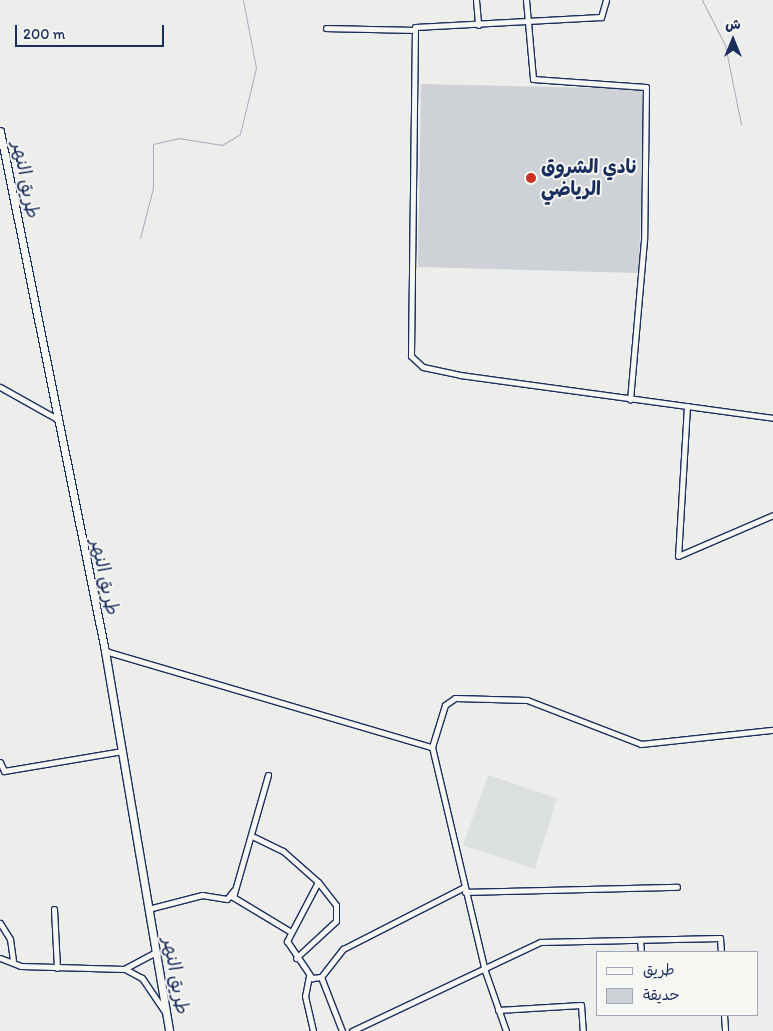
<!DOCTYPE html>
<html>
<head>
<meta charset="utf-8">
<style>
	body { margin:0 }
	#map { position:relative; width:773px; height:1031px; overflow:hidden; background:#edeeec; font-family:Itim,"Playpen Sans Arabic",sans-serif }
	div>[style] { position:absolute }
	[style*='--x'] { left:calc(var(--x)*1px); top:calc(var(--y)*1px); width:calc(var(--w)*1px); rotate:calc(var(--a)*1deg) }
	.built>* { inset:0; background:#dde0e1 }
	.green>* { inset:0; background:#ced2d7 }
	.stream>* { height:1px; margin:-0.5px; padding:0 0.5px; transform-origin:0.5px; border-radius:0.5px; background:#a5acbc }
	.roads { filter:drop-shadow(1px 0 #1b2f5e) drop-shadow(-1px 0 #1b2f5e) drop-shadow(0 1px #1b2f5e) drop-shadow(0 -1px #1b2f5e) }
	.street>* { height:5px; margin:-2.5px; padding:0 2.5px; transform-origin:2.5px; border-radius:2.5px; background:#f6f6f2 }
	.secondary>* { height:7px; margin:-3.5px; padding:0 3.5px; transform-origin:3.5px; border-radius:3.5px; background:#f6f6f2 }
	.dots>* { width:14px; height:14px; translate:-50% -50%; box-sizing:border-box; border:2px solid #f6f6f2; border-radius:50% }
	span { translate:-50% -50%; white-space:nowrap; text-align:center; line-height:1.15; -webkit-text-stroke:4px #f6f6f2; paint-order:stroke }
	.poi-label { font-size:19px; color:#1b2f5e; font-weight:700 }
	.left { translate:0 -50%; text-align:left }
	.street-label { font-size:19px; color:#1b2f5e }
	.legend { position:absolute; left:596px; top:951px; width:162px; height:65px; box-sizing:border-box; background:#f6f6f2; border:1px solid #9ea6b7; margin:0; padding:6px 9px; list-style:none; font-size:15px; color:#1b2f5e }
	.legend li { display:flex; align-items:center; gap:10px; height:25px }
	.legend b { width:25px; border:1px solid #9ea6b7 }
	.north { position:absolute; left:708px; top:15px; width:50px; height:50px; -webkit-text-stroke:4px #f6f6f2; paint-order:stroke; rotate:0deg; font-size:14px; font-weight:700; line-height:20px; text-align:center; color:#1b2f5e }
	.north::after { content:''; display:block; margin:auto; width:18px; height:22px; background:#1b2f5e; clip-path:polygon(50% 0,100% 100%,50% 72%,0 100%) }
	.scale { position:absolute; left:15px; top:25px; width:149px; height:22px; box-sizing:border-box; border:2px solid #1b2f5e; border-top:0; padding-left:6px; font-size:15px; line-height:18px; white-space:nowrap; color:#1b2f5e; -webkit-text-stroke:4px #f6f6f2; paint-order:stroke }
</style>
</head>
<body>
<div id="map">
	<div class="built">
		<i style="clip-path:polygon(488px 775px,557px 798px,535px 869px,463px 845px)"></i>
	</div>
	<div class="green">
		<i style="clip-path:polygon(421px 84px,644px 89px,639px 273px,418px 267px)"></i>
	</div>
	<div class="stream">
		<i style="--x:702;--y:0;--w:51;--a:62.9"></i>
		<i style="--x:725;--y:45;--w:81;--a:78.6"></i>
		<i style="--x:140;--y:238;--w:52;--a:-75.4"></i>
		<i style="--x:153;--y:188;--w:44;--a:-90"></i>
		<i style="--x:153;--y:144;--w:26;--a:-13"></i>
		<i style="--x:178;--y:138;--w:45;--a:9"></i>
		<i style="--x:222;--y:145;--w:21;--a:-31"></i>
		<i style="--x:240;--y:134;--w:68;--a:-76.4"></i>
		<i style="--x:256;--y:68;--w:69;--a:-100.8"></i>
	</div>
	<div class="roads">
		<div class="street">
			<i style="--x:476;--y:0;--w:25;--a:85"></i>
			<i style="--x:526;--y:0;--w:79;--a:84.9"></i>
			<i style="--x:533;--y:79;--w:113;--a:4"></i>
			<i style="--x:646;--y:87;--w:153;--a:90.7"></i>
			<i style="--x:644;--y:240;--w:160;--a:95"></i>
			<i style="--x:606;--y:0;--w:18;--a:106"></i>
			<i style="--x:601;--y:17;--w:186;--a:176.9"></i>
			<i style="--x:415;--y:27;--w:329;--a:90.7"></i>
			<i style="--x:411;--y:356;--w:16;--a:43"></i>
			<i style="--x:423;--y:367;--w:38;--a:12"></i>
			<i style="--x:460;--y:375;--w:316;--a:7.8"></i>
			<i style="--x:326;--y:28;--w:88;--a:1.3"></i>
			<i style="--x:0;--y:387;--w:65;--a:29.3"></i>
			<i style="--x:687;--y:406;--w:150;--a:93.4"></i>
			<i style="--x:678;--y:556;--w:103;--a:-23.3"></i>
			<i style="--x:105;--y:651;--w:341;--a:16.4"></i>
			<i style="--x:432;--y:747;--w:44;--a:-72.8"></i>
			<i style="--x:445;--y:705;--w:12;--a:-35"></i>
			<i style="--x:455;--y:698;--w:72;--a:1.6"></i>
			<i style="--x:527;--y:700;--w:122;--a:21.1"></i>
			<i style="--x:641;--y:744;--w:133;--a:-6.1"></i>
			<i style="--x:432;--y:747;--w:230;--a:76.7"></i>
			<i style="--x:485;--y:971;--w:64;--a:70.7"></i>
			<i style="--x:0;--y:762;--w:10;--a:66"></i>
			<i style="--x:4;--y:771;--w:120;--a:-9.6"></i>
			<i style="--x:268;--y:775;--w:127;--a:106"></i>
			<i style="--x:233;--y:897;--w:68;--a:31.1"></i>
			<i style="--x:254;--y:837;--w:32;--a:26"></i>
			<i style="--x:283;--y:851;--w:47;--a:41.5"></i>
			<i style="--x:318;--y:882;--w:67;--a:117.7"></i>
			<i style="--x:287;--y:941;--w:45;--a:56"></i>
			<i style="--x:312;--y:978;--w:9;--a:-6"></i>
			<i style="--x:321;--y:977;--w:36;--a:-52"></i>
			<i style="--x:343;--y:949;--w:136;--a:-27.1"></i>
			<i style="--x:465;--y:892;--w:212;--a:-1.4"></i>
			<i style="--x:54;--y:909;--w:59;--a:87.1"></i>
			<i style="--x:148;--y:909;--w:56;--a:-14.5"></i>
			<i style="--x:202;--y:895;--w:25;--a:9"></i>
			<i style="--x:227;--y:899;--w:11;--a:-52"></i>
			<i style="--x:0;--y:923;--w:19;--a:58"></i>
			<i style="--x:10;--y:939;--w:21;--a:82"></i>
			<i style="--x:640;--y:940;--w:12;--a:85"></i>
			<i style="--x:0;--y:958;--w:22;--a:21"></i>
			<i style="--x:21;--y:966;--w:103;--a:1.7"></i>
			<i style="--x:124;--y:969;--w:34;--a:-28"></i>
			<i style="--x:296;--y:958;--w:54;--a:-42.8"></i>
			<i style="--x:336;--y:921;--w:16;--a:-90"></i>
			<i style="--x:336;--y:905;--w:29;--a:-128"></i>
			<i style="--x:125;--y:969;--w:19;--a:28"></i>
			<i style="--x:142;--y:978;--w:40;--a:56"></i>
			<i style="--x:309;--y:976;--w:20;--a:101"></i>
			<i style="--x:305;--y:996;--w:36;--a:77"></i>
			<i style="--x:321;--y:977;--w:58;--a:68.7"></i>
			<i style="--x:498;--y:1010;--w:83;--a:-3.4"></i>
			<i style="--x:581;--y:1005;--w:26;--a:86"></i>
			<i style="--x:724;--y:1015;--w:16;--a:86"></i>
			<i style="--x:352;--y:1031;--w:208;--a:-25.3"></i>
			<i style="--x:540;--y:942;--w:180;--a:-1.3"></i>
			<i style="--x:720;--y:938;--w:14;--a:86"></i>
		</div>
		<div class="secondary">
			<i style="--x:0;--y:131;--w:530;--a:78.58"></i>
			<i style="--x:105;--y:651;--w:385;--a:80.4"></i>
		</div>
	</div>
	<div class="dots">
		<i style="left:531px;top:178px;background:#c8321e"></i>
	</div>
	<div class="poi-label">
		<span class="left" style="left:541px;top:178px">نادي الشروق<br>الرياضي</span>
	</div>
	<div class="street-label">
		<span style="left:26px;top:180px;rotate:79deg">طريق النهر</span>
		<span style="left:105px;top:577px;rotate:78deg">طريق النهر</span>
		<span style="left:176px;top:976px;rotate:80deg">طريق النهر</span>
	</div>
	<ul class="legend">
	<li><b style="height:6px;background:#f6f6f2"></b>طريق</li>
	<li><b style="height:14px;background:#ced2d7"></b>حديقة</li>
	</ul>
	<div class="north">ش</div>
	<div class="scale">200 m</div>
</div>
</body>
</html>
